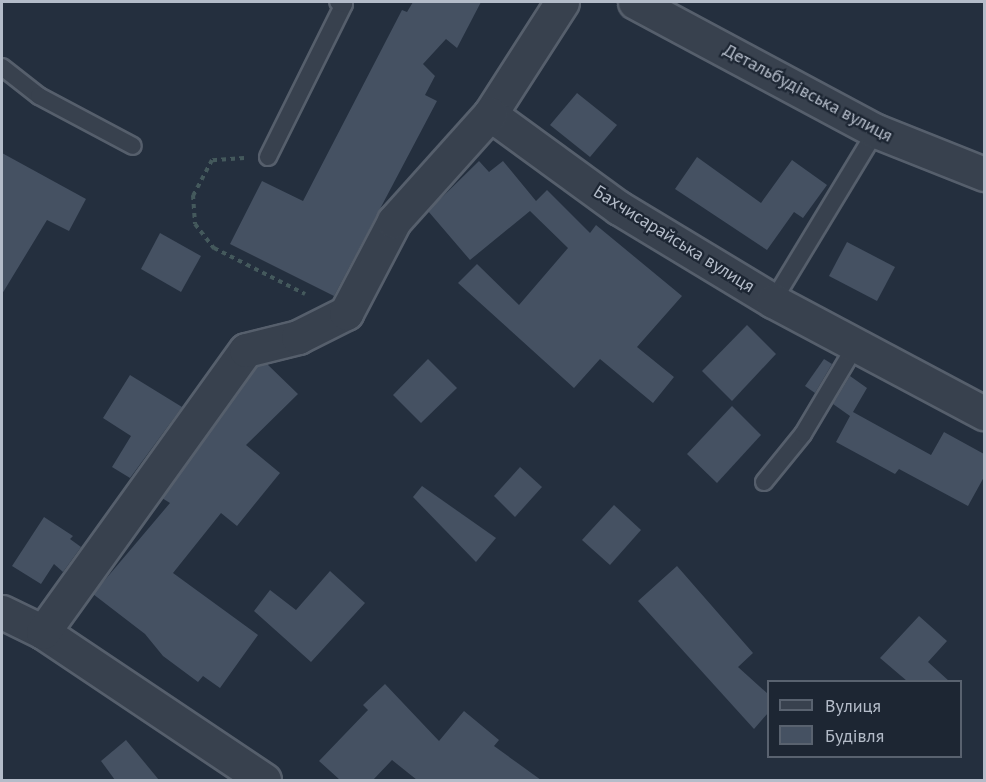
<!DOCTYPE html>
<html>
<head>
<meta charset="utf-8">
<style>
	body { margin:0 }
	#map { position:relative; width:986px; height:782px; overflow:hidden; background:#242f3e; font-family:"PT Sans",sans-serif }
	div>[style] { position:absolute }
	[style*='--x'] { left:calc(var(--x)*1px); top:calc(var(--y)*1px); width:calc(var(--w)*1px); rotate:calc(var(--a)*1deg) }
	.building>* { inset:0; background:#455162 }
	.path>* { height:4px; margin-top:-2px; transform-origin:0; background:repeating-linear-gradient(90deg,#44595c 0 4.5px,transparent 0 9px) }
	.roads { filter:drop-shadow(2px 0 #565f6c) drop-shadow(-2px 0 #565f6c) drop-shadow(0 2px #565f6c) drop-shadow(0 -2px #565f6c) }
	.service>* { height:16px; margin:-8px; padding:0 8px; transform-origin:8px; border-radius:8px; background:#38414e }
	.minor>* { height:33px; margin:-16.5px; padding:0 16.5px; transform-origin:16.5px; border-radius:16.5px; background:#38414e }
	span { translate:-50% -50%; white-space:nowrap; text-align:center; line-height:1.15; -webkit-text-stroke:4.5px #1d2633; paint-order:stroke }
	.street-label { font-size:18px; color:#b4bcc9 }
	.frame { position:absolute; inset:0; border:3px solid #b4bcc9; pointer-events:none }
	.legend { position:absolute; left:767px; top:680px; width:195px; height:78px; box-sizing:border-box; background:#1d2633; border:2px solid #59626f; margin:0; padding:8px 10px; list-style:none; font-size:18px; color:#b4bcc9 }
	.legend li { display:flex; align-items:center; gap:12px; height:30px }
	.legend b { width:30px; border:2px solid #59626f }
</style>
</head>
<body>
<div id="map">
	<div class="building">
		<i style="clip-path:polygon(413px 2px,481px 2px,457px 48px,446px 39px,423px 64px,435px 76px,425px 95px,437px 101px,334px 296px,230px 244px,262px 181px,303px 201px,402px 10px,407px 12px)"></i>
		<i style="clip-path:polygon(577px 93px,617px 125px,590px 157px,550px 125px)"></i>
		<i style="clip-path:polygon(2px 153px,86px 199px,69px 231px,47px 220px,2px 294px)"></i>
		<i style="clip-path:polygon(697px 157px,761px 203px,792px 160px,827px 185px,803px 218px,794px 212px,767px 250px,675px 189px)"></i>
		<i style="clip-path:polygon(479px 161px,489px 172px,503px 161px,536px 201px,547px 190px,590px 233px,596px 225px,682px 296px,637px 347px,674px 377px,653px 403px,600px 359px,574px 388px,458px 283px,477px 264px,519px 305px,568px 248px,530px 211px,470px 260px,428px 211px)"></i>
		<i style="clip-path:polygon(160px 233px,201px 256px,181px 292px,141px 269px)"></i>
		<i style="clip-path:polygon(847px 242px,895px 267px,877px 301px,829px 276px)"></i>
		<i style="clip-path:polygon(747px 325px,776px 354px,732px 401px,702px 371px)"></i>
		<i style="clip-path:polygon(428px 359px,457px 388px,421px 423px,393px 395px)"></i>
		<i style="clip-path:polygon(824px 359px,832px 364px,815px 393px,805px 386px)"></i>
		<i style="clip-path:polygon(267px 364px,298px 394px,246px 445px,280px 473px,237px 526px,221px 513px,173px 573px,258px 635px,220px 688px,203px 676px,198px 682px,163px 656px,145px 634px,93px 594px,170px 503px,162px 498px,257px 367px)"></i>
		<i style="clip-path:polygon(130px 375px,182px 407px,130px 478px,112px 467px,131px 436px,103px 418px)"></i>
		<i style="clip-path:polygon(850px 376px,867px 388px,853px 412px,931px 455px,944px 432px,984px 454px,984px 477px,968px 506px,899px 469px,895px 474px,836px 442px,850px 416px,833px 404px)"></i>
		<i style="clip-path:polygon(732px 406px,761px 435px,717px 483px,687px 454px)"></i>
		<i style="clip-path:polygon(520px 467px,542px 487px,515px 517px,494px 496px)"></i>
		<i style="clip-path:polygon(422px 486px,496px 538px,476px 562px,413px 497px)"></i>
		<i style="clip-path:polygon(614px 505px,641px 530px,610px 565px,582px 540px)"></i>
		<i style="clip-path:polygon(44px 517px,73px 536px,70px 539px,81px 547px,63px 572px,54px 564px,41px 584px,12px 566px)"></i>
		<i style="clip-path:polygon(677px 566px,753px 653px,738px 667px,768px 694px,768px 713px,754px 729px,638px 601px)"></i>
		<i style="clip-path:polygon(330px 571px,365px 603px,311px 662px,254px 611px,270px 590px,296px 610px)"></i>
		<i style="clip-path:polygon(919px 616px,947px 641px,928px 662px,949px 681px,907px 681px,880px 658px)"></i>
		<i style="clip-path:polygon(385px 684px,439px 741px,464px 711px,499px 740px,494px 746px,541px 780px,417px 780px,392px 760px,373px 780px,340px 780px,319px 761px,368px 710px,363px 705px)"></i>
		<i style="clip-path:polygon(126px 740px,159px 780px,115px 780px,101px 761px)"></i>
	</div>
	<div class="path">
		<i style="--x:244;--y:158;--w:32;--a:176"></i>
		<i style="--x:212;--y:160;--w:40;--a:118"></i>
		<i style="--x:193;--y:195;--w:29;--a:86"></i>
		<i style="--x:195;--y:224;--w:31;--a:52"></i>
		<i style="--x:214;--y:248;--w:102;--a:26.8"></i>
	</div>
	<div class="roads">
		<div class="service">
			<i style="--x:2;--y:67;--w:47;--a:38.1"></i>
			<i style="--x:39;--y:96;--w:106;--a:28"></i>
			<i style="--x:268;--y:157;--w:171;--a:-63.6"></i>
			<i style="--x:344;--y:4;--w:6;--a:-162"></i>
			<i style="--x:773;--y:301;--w:199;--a:-58.8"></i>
			<i style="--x:764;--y:482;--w:62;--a:-50.9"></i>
			<i style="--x:803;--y:434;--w:104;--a:-59.2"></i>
		</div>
		<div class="minor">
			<i style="--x:562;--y:2;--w:133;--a:122.7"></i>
			<i style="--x:490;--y:114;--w:160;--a:36.1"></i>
			<i style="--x:619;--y:208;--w:180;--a:31.1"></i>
			<i style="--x:773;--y:301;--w:239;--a:28"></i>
			<i style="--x:635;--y:2;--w:273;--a:28.2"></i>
			<i style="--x:876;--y:131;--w:116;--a:21.7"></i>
			<i style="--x:2;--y:612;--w:46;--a:26"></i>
			<i style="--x:43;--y:632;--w:266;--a:33.8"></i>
			<i style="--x:43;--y:632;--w:347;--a:-54.3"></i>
			<i style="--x:246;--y:350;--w:54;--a:-14"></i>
			<i style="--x:298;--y:337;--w:54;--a:-26.6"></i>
			<i style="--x:346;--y:313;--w:104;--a:-62.4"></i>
			<i style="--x:394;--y:221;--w:144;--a:-48.1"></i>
		</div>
	</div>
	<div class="street-label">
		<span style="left:808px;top:93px;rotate:28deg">Детальбудівська вулиця</span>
		<span style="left:674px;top:239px;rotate:32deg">Бахчисарайська вулиця</span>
	</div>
	<div class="frame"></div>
	<ul class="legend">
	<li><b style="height:8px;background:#38414e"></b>Вулиця</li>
	<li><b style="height:16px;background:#455162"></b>Будівля</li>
	</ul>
</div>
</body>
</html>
